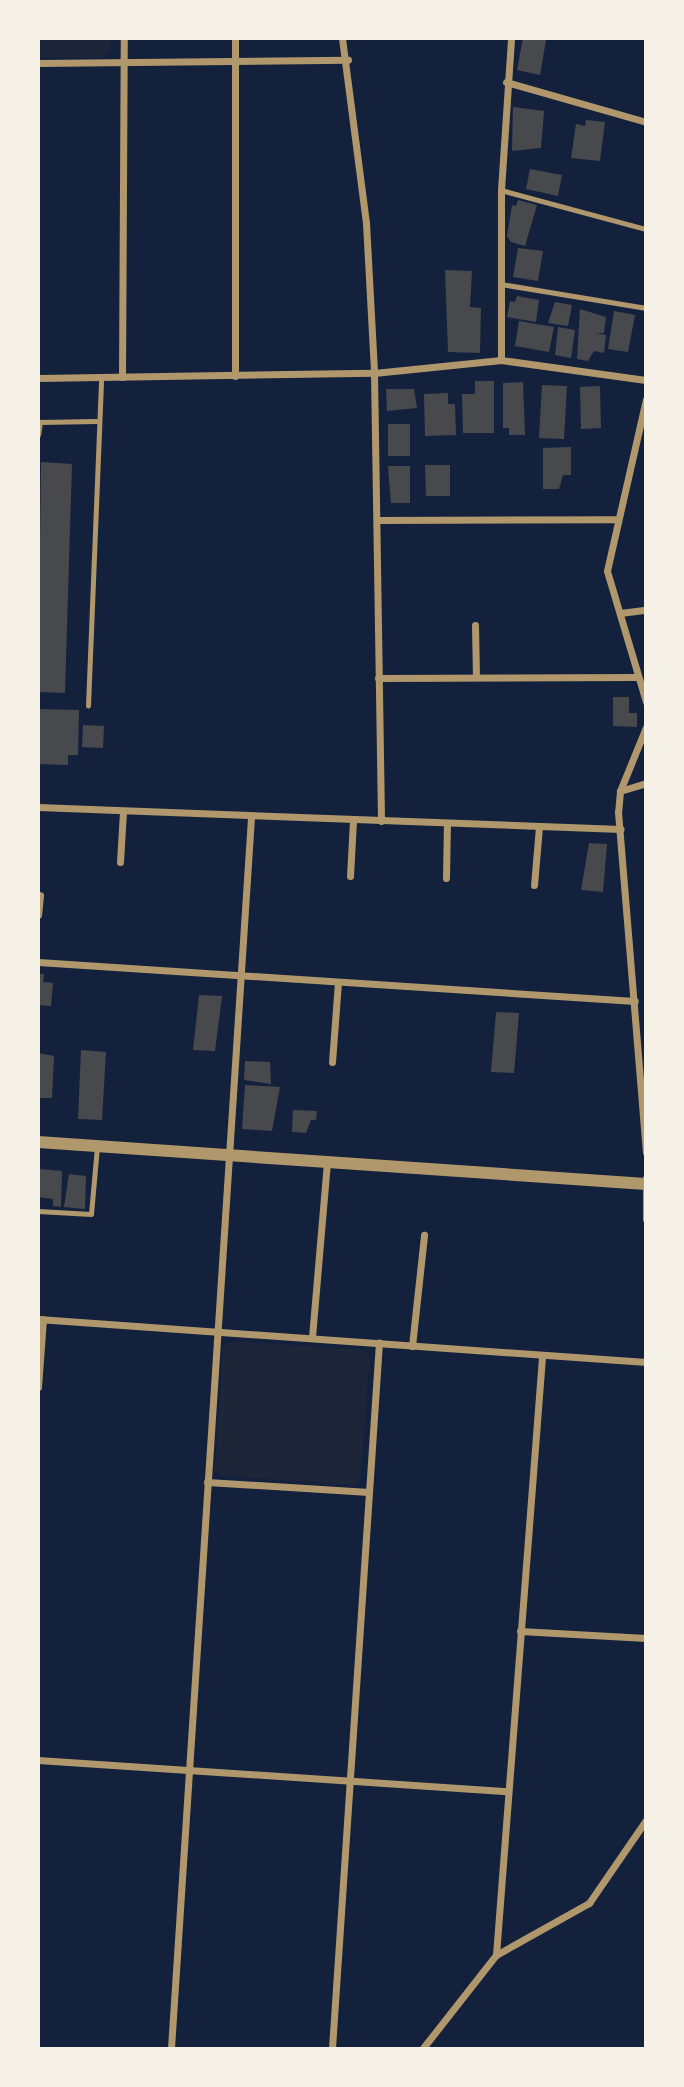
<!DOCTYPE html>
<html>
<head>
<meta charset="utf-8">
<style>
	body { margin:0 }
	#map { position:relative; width:684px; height:2087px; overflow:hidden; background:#14213d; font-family:Barlow,sans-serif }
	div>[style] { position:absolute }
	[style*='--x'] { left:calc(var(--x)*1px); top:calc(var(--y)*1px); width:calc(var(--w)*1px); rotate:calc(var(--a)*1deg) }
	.green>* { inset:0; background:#1d2539 }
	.building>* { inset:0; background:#48494c }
	.service>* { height:4.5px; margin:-2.25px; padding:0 2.25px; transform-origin:2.25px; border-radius:2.25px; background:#b1986c }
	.minor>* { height:7px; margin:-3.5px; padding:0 3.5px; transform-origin:3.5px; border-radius:3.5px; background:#b1986c }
	.tertiary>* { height:12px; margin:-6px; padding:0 6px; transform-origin:6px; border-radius:6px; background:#b1986c }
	span { translate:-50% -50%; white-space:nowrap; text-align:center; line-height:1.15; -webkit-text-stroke:5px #f6f1e7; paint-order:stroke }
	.frame { position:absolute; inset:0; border:40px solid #f6f1e7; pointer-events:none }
</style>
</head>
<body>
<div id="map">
	<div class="green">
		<i style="clip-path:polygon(39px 38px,111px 39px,111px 49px,103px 58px,39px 57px)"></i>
		<i style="clip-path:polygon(230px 1341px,364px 1350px,370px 1356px,360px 1480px,355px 1485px,222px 1476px,215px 1470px,223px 1348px)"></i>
	</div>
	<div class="building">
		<i style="clip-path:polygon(523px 38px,546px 40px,540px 75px,517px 70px)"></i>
		<i style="clip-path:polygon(513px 107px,544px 111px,541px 148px,512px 151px)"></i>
		<i style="clip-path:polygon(586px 120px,605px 122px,600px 161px,571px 158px,576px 124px,585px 126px)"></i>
		<i style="clip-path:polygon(530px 169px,562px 175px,558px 196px,526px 189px)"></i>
		<i style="clip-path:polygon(518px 200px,537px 205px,525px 246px,511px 242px,507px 236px,512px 205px,516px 206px)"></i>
		<i style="clip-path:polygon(518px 248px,543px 251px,538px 281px,513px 277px)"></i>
		<i style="clip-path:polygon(445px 270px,472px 271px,470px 307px,481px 308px,480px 353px,448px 352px)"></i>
		<i style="clip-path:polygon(517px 296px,539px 300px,536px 322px,507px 317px,510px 301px,515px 302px)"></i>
		<i style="clip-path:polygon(555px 302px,572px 305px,568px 326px,548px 323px)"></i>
		<i style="clip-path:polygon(580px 309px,606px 317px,604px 333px,596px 333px,606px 335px,604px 353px,594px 351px,588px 361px,577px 359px)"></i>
		<i style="clip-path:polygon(614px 311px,635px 315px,628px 352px,608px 349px)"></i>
		<i style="clip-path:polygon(519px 321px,554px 327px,549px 352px,515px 346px)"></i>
		<i style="clip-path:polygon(558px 327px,575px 330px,571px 358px,555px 355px)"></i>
		<i style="clip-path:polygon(475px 381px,494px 381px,494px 433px,463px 433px,462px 394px,475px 394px)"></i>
		<i style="clip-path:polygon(523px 382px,525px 435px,509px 435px,509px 428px,503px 428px,503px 383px)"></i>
		<i style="clip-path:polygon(542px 385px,567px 386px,564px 439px,539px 438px)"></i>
		<i style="clip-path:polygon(600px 386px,601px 428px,581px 429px,580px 387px)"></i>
		<i style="clip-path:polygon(386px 389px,414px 389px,417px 408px,387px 411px)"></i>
		<i style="clip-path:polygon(448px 393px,448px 404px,455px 404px,456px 435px,425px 436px,424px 394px)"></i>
		<i style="clip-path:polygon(388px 424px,410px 424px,410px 456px,388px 456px)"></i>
		<i style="clip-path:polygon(571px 447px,571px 475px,563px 475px,559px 489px,543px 489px,543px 448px)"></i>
		<i style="clip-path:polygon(41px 462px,72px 464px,65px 693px,38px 692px)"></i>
		<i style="clip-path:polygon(425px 465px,450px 465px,450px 496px,426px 496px)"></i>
		<i style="clip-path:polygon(388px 466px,410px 466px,410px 503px,391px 503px)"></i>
		<i style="clip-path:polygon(613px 697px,629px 697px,629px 713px,637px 713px,637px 727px,613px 726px)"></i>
		<i style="clip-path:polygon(38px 709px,79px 710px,78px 755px,68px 755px,68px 765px,38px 764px)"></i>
		<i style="clip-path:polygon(83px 725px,104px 726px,103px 748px,82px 747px)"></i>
		<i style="clip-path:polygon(589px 843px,607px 844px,603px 892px,581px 890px)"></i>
		<i style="clip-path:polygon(38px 974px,44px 974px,43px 982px,53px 983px,51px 1006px,38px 1005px)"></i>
		<i style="clip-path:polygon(199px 995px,222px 996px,215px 1051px,193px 1050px)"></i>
		<i style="clip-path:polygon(496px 1012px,519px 1013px,514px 1073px,491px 1072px)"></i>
		<i style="clip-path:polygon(81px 1050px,106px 1052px,102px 1120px,78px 1119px)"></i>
		<i style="clip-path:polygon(38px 1053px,54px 1056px,52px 1098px,38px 1098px)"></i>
		<i style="clip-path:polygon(245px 1061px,270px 1062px,271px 1084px,244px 1080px)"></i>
		<i style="clip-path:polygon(245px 1085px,280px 1087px,272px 1131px,242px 1129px)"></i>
		<i style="clip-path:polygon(293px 1110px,317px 1111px,316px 1120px,311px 1120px,306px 1133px,292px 1132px)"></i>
		<i style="clip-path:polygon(40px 1169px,62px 1171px,61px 1207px,53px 1206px,53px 1199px,38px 1197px)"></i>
		<i style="clip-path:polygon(69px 1174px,86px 1176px,85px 1209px,64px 1207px)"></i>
	</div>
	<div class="service">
		<i style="--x:501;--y:190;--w:150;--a:15.1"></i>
		<i style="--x:501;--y:284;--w:147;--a:9.4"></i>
		<i style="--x:38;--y:435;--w:13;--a:-81"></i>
		<i style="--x:40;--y:422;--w:56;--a:-1"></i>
		<i style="--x:88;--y:706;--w:329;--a:-87.7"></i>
		<i style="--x:38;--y:1211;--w:53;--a:3.2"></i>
		<i style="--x:91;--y:1214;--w:67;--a:-84.9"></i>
	</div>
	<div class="minor">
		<i style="--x:342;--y:38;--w:187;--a:82.6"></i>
		<i style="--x:366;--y:223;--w:150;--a:86.9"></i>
		<i style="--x:374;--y:373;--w:448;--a:89.1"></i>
		<i style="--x:38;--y:63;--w:310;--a:-0.6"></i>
		<i style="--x:506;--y:82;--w:146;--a:15.9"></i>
		<i style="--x:501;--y:360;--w:170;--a:-90"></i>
		<i style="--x:501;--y:190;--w:150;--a:-86.2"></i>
		<i style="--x:235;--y:376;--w:338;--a:-90"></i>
		<i style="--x:122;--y:377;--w:339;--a:-89.7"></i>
		<i style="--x:38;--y:378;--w:336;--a:-0.9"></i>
		<i style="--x:374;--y:373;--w:128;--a:-5.8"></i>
		<i style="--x:501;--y:360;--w:146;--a:7.9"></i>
		<i style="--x:646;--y:399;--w:176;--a:102.8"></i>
		<i style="--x:607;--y:571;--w:137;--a:73.4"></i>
		<i style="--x:377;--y:520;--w:240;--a:-0.2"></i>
		<i style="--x:620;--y:613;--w:26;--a:-7"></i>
		<i style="--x:475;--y:625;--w:52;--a:88.9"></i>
		<i style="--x:378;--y:678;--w:258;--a:-0.2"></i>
		<i style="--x:646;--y:727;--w:69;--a:112.1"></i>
		<i style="--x:620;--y:791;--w:21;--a:95"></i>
		<i style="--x:618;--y:812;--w:341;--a:85.3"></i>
		<i style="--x:620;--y:791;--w:27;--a:-17"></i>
		<i style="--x:38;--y:807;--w:583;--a:2.16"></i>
		<i style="--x:120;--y:862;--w:51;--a:-86.6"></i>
		<i style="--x:350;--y:876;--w:56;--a:-86.9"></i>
		<i style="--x:446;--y:878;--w:55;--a:-89"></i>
		<i style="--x:534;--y:885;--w:58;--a:-85.1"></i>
		<i style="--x:38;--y:915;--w:20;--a:-84"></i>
		<i style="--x:38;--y:962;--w:598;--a:3.74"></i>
		<i style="--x:332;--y:1062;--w:80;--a:-85.7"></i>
		<i style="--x:646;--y:1178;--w:41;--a:90"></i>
		<i style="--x:38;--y:1319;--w:610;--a:4.05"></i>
		<i style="--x:312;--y:1337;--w:175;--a:-85.1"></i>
		<i style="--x:412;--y:1346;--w:112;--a:-83.8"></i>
		<i style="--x:38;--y:1387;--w:68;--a:-85.8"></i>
		<i style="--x:207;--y:1482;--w:162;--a:3.5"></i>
		<i style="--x:520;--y:1631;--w:126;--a:3.2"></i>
		<i style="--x:38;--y:1760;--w:470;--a:3.8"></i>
		<i style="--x:496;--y:1955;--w:600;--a:-85.6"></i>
		<i style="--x:171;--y:2048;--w:1235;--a:-86.28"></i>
		<i style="--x:332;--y:2048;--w:707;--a:-86.19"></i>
		<i style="--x:423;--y:2048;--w:118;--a:-51.9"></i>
		<i style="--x:496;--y:1955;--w:107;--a:-29.2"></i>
		<i style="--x:589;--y:1903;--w:101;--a:-55.5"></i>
	</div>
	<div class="tertiary">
		<i style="--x:38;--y:1142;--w:609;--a:3.95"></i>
	</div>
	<div class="frame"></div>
</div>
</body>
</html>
